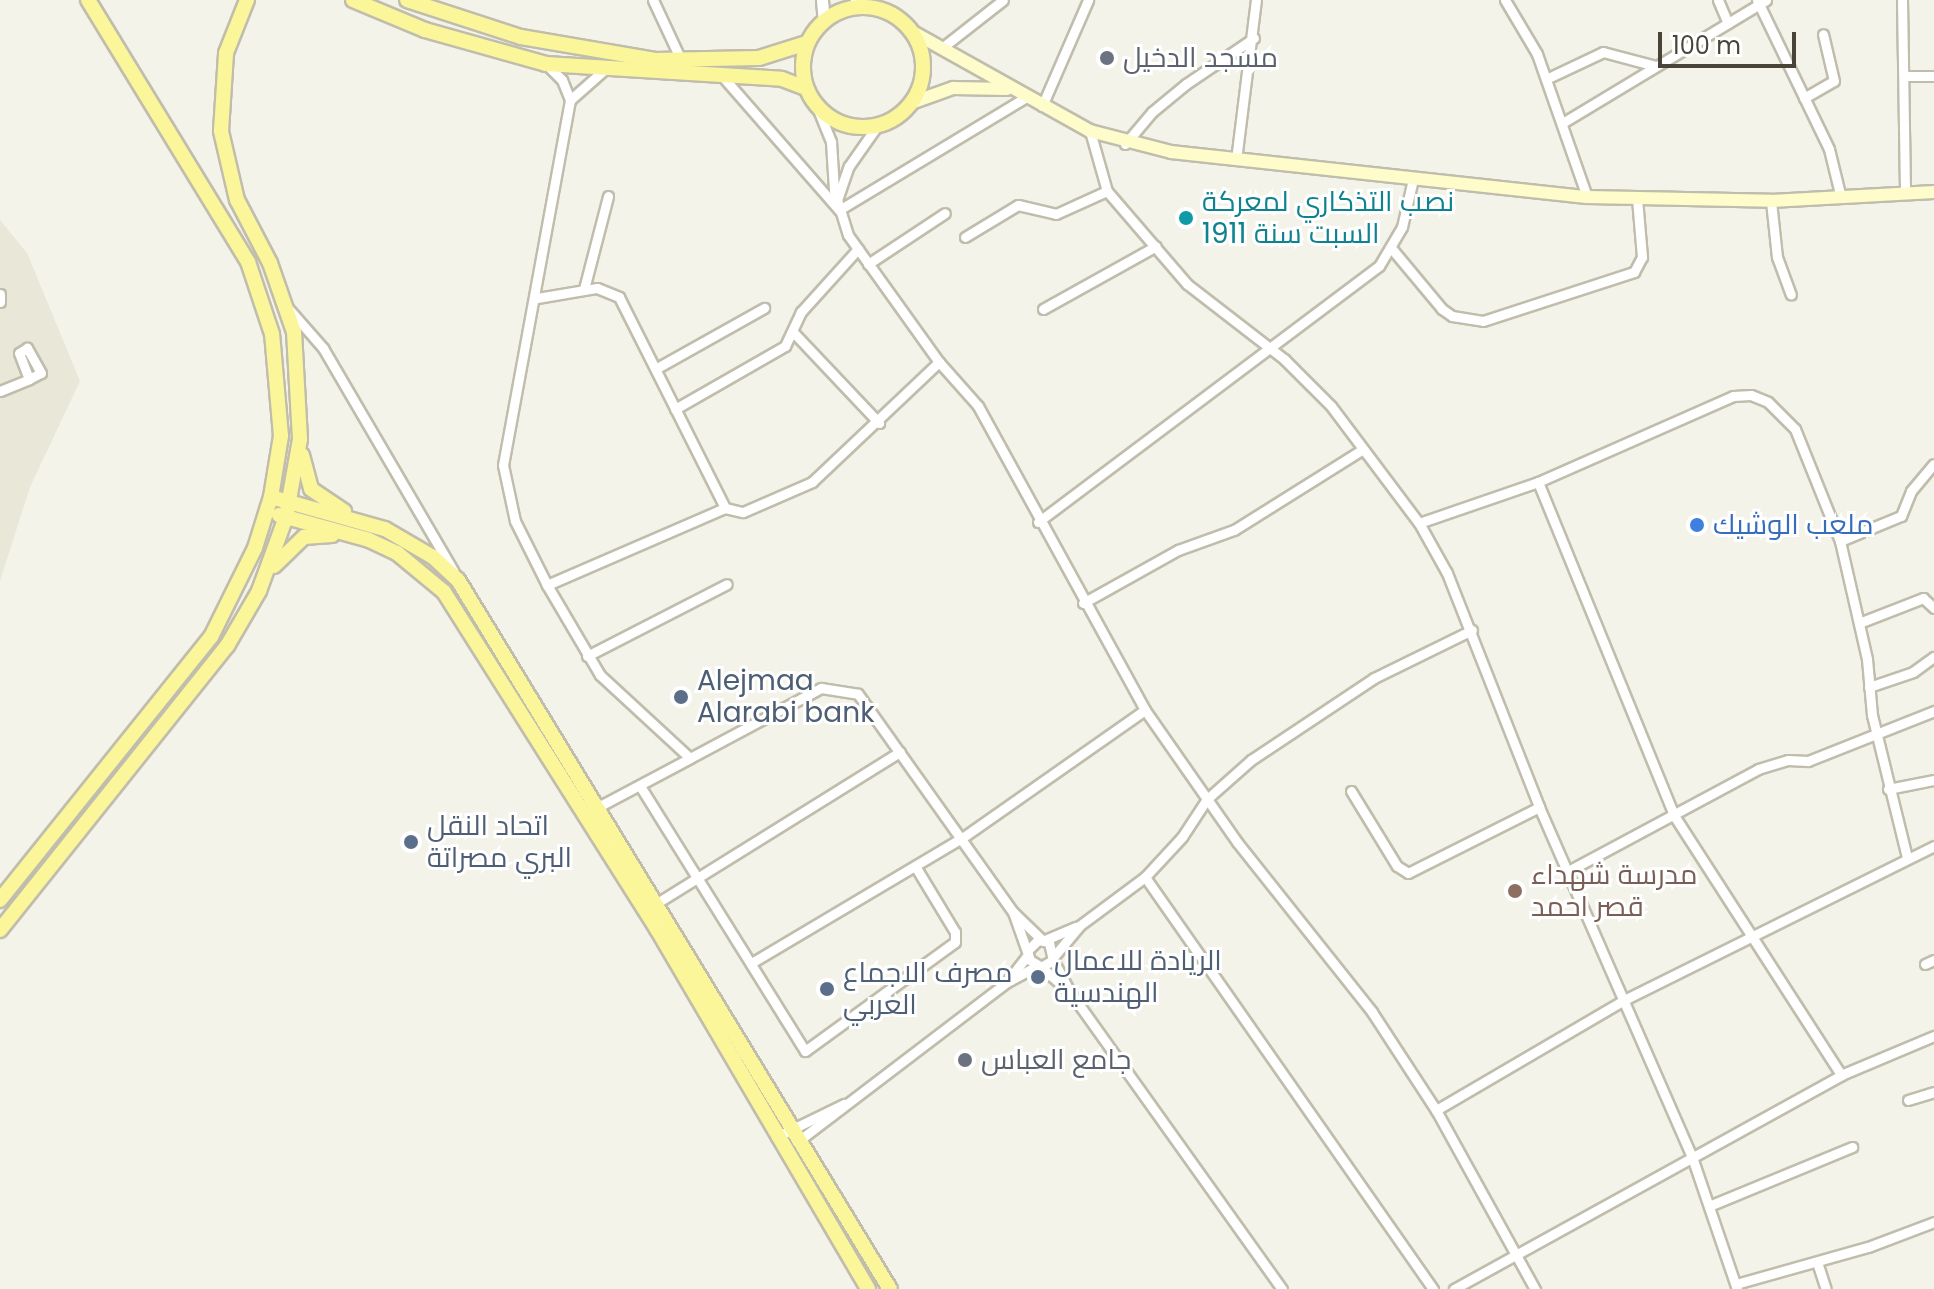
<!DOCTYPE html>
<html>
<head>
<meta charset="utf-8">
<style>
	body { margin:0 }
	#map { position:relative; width:1934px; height:1289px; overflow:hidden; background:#f4f3e9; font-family:Poppins,Cairo,sans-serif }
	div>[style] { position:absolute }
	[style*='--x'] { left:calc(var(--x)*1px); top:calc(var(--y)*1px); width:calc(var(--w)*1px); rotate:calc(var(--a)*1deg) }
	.residential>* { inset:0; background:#e8e7d8 }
	.roads { filter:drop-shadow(2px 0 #c0bdac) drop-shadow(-2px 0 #c0bdac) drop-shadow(0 2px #c0bdac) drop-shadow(0 -2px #c0bdac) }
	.minor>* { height:9px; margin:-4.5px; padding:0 4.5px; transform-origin:4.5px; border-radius:4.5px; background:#fff }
	.tertiary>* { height:11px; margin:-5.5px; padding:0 5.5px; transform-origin:5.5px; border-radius:5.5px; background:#fff }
	.secondary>* { height:12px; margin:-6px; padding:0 6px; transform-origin:6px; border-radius:6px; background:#fdfcca }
	.primary>* { height:14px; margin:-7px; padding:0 7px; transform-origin:7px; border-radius:7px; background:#fcf69b }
	.primary>.ring { margin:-7px; padding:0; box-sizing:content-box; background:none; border:14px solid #fcf69b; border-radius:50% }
	.dots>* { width:22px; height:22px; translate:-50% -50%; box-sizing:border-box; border:4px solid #fff; border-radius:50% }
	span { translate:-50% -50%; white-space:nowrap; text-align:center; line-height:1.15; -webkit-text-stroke:6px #fff; paint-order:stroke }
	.worship-label { font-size:28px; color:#5b616d }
	.left { translate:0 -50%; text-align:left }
	.culture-label { font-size:28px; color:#0d838f }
	.shop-label { font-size:28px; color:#366cbe }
	.service-label { font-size:28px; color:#4e5e75 }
	.education-label { font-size:28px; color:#785e54 }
	.scale { position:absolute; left:1658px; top:32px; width:138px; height:36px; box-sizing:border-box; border:4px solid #484538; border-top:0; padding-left:10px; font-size:24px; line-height:28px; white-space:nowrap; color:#484538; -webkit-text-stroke:6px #fff; paint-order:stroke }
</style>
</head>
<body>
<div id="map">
	<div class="residential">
		<i style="clip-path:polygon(0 220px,27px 253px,80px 381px,30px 487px,0 581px)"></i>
	</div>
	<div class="roads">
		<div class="minor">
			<i style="--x:653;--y:0;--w:66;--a:65"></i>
			<i style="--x:1505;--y:0;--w:63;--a:59.3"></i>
			<i style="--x:1537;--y:54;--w:151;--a:70.7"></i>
			<i style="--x:1718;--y:0;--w:25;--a:67"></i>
			<i style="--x:1757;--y:0;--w:165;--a:64.2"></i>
			<i style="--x:1829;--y:149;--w:50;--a:76.2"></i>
			<i style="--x:1902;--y:0;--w:193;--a:89.1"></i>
			<i style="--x:943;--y:47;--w:76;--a:-38.1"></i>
			<i style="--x:546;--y:64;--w:23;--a:45"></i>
			<i style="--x:562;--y:80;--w:22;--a:68"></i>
			<i style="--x:570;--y:100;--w:371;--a:100.4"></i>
			<i style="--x:503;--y:465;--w:57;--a:77.9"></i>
			<i style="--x:515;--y:521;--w:72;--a:63.4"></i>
			<i style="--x:547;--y:585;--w:104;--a:59.5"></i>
			<i style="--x:600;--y:675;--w:122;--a:42.7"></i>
			<i style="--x:690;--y:758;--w:149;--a:-28.1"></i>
			<i style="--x:821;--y:688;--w:37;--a:9"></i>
			<i style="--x:858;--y:694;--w:267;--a:54.6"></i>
			<i style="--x:1013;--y:912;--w:51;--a:70.5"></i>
			<i style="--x:1030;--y:960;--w:13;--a:32"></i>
			<i style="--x:1041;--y:967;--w:14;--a:-30"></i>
			<i style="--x:1053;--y:960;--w:18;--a:-103"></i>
			<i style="--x:1049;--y:942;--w:11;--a:-170"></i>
			<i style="--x:1038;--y:940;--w:13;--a:135"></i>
			<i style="--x:1906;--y:76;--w:28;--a:0"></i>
			<i style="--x:723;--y:77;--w:176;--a:48.9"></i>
			<i style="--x:839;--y:210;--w:218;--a:-31.1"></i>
			<i style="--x:1546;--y:79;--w:63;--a:-25.3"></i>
			<i style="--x:1603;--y:52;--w:55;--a:14.8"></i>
			<i style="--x:1804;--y:98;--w:34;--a:-30"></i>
			<i style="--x:1834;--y:81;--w:48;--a:-103.2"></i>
			<i style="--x:570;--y:100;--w:44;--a:-41.3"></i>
			<i style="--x:1042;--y:106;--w:116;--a:-66.5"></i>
			<i style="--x:817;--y:107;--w:38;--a:68"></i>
			<i style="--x:831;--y:142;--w:48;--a:86.4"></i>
			<i style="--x:834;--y:190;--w:47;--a:72.7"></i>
			<i style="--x:848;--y:235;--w:156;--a:54.4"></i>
			<i style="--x:939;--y:362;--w:59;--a:48.4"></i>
			<i style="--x:978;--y:406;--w:347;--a:61.2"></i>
			<i style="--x:1145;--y:710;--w:161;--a:55.1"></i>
			<i style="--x:1237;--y:842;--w:217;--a:51.5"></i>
			<i style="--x:1372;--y:1012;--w:117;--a:56.9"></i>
			<i style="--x:1436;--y:1110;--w:205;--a:61.1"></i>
			<i style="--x:1564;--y:122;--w:236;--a:-31.1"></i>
			<i style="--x:1090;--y:131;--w:62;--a:74.2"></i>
			<i style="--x:1107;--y:191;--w:123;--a:49.3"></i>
			<i style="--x:1187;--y:284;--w:123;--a:37.7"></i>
			<i style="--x:1284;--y:359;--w:66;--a:45"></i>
			<i style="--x:1331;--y:406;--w:146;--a:53.1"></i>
			<i style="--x:1419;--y:523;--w:57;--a:60.8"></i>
			<i style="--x:1447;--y:573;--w:251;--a:68.5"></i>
			<i style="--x:1539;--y:807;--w:382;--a:66.4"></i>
			<i style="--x:1692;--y:1157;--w:139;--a:71.2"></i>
			<i style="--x:1125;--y:144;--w:42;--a:-49.8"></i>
			<i style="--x:1152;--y:112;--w:44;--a:-39.5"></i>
			<i style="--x:1186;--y:84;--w:82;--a:-34.1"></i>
			<i style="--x:1236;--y:160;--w:161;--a:-82.9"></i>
			<i style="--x:837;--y:200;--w:36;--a:-71"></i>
			<i style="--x:849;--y:166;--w:49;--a:-55"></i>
			<i style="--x:1771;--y:201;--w:56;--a:83.9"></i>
			<i style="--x:1777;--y:257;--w:40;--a:69.8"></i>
			<i style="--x:965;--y:237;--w:62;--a:-31.1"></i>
			<i style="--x:1018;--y:205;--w:39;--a:13"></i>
			<i style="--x:1056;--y:214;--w:56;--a:-24.3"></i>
			<i style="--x:1392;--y:249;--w:78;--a:50.2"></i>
			<i style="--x:1442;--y:309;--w:12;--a:35"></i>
			<i style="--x:1452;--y:316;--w:31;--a:9"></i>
			<i style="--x:1483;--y:321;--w:159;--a:-18"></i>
			<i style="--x:1634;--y:272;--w:17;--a:-62"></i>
			<i style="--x:1642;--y:257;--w:58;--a:-94.9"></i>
			<i style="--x:868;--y:264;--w:92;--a:-33.5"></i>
			<i style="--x:584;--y:289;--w:96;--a:-75.5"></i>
			<i style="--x:0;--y:294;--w:8;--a:90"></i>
			<i style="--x:537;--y:298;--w:61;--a:-9.5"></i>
			<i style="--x:597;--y:288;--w:24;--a:22"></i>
			<i style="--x:619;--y:297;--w:236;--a:63.3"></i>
			<i style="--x:725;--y:508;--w:18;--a:13"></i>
			<i style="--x:743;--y:512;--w:75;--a:-23.5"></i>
			<i style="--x:812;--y:482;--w:175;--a:-43.4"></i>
			<i style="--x:288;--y:308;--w:53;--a:48.8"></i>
			<i style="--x:323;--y:348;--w:259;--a:59.7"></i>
			<i style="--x:1043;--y:309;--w:129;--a:-29.1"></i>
			<i style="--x:794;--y:333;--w:124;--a:46.6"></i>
			<i style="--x:657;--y:368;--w:123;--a:-29.3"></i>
			<i style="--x:0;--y:391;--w:31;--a:-22"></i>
			<i style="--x:29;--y:379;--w:13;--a:-27"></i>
			<i style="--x:41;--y:373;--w:29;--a:-119"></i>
			<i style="--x:27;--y:348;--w:9;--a:148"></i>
			<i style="--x:19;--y:353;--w:28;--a:69"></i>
			<i style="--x:675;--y:409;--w:127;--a:-29.8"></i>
			<i style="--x:785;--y:346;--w:38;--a:-65"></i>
			<i style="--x:801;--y:312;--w:85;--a:-47.9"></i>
			<i style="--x:1538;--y:482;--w:362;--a:67.8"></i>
			<i style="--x:1675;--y:817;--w:307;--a:57.2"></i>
			<i style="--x:1038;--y:522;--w:426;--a:-36.9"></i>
			<i style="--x:1379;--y:266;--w:45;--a:-59.5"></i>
			<i style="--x:1402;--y:227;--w:49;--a:-77.1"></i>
			<i style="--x:1419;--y:523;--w:126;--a:-19"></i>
			<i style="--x:1538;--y:482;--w:213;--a:-23.8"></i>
			<i style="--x:1733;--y:396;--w:18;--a:-3"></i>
			<i style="--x:1751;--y:395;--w:18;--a:22"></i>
			<i style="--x:1768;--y:402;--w:38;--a:45"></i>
			<i style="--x:1795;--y:429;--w:121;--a:68.1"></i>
			<i style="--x:1840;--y:541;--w:121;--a:77.1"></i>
			<i style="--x:1867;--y:659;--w:56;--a:84.9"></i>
			<i style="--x:1872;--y:715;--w:146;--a:76.2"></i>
			<i style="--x:1840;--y:541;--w:66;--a:-22.3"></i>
			<i style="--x:1901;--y:516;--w:27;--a:-68"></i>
			<i style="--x:1911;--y:491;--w:35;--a:-50"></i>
			<i style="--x:547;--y:585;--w:194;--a:-23.4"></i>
			<i style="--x:1083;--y:603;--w:109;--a:-29.2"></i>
			<i style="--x:1178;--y:550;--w:59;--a:-19.7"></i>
			<i style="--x:1234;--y:530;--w:152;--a:-32.1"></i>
			<i style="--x:1859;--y:623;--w:69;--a:-21.3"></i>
			<i style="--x:1923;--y:598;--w:15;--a:42"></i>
			<i style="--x:587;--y:656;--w:157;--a:-27.2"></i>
			<i style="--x:1869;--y:687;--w:46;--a:-18.8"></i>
			<i style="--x:1913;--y:672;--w:26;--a:-36"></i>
			<i style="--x:640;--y:786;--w:312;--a:58.1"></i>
			<i style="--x:805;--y:1051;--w:185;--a:-36"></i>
			<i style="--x:955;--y:942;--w:10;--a:-90"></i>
			<i style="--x:955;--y:932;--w:77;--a:-121.2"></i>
			<i style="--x:1888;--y:789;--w:47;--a:-11.1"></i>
			<i style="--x:1351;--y:791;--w:88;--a:58.5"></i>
			<i style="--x:1397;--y:866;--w:13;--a:32"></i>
			<i style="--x:1408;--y:873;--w:147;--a:-26.7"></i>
			<i style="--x:598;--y:807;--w:104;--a:-28"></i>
			<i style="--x:1570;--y:870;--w:213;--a:-28.2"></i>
			<i style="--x:1758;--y:769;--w:31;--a:-17"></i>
			<i style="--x:1788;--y:760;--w:20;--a:3"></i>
			<i style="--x:1808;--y:761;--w:136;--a:-21.6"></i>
			<i style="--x:1145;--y:877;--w:503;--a:55.05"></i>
			<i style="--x:657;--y:903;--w:286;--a:-31.9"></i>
			<i style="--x:1013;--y:912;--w:40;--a:44"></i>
			<i style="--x:1045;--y:940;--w:34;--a:-23"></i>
			<i style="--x:1055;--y:955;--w:38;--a:-50"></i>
			<i style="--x:1079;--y:926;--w:82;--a:-36.6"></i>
			<i style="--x:1145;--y:877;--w:54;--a:-47.2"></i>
			<i style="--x:1182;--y:837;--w:45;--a:-56.7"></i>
			<i style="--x:1207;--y:799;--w:59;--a:-41.6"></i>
			<i style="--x:1251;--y:760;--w:148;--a:-33.7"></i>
			<i style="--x:1374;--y:678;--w:109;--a:-26.1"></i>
			<i style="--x:1053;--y:960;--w:36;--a:62"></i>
			<i style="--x:1070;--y:992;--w:365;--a:54.5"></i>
			<i style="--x:753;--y:962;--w:243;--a:-30.7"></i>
			<i style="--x:962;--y:838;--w:223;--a:-35"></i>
			<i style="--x:1925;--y:964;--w:10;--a:-24"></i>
			<i style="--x:1041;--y:967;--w:30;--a:41"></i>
			<i style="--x:1009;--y:979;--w:31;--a:-52"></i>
			<i style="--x:1908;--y:1100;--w:27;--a:-17"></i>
			<i style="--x:1436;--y:1110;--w:220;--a:-30.3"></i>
			<i style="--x:1626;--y:999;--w:344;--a:-26.4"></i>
			<i style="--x:776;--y:1137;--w:76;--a:-25.9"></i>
			<i style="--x:797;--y:1142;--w:264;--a:-37.3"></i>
			<i style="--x:1007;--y:982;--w:34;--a:-28"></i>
			<i style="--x:1709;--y:1206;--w:155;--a:-22.4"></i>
			<i style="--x:1817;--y:1262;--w:28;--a:72"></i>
			<i style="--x:1736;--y:1284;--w:137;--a:-15.7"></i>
			<i style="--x:1868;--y:1247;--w:71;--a:-20.7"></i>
			<i style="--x:1454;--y:1289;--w:442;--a:-28.9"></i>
			<i style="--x:1841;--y:1075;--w:101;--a:-22.8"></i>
		</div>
		<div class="tertiary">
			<i style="--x:822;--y:0;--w:21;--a:85"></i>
			<i style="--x:856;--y:0;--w:13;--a:32"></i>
		</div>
		<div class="secondary">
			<i style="--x:911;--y:31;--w:205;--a:29.2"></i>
			<i style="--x:1090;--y:131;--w:84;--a:14.5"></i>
			<i style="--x:1171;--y:152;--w:418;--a:6.2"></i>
			<i style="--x:1587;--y:197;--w:184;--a:1.2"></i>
			<i style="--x:1771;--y:201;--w:163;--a:-3.2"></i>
			<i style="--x:911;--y:103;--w:45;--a:-19.7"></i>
			<i style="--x:953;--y:88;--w:54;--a:1.1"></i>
		</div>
		<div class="primary">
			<i style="--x:353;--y:0;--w:78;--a:22.6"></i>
			<i style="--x:425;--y:30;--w:126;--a:15.7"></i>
			<i style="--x:546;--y:64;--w:236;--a:3.6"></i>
			<i style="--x:782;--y:79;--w:26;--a:21"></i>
			<i style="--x:407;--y:0;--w:120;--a:18"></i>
			<i style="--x:521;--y:37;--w:136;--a:9.7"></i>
			<i style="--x:655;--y:60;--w:104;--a:-1.1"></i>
			<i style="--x:759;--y:58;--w:50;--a:-17.4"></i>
			<i class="ring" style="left:803px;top:7px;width:106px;height:106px"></i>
			<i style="--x:302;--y:455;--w:35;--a:75"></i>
			<i style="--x:311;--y:489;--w:40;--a:34"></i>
			<i style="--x:271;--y:497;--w:118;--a:15.7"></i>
			<i style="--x:385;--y:529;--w:56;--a:30.3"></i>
			<i style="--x:433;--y:557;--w:34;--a:43"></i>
			<i style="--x:458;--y:580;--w:830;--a:58.65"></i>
			<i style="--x:279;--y:515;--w:93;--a:15.5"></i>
			<i style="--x:369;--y:540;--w:31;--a:25"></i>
			<i style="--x:397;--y:553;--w:61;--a:39.7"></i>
			<i style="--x:444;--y:592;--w:399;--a:57.7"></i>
			<i style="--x:657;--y:929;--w:417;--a:59.6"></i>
			<i style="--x:274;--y:566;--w:42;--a:-44"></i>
			<i style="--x:304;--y:537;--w:28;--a:-4"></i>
			<i style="--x:0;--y:900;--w:337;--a:-51.3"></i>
			<i style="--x:211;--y:637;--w:99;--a:-63.7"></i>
			<i style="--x:255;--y:548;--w:53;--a:-72.6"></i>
			<i style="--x:271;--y:497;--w:62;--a:-80.7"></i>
			<i style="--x:281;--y:436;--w:102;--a:-95"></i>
			<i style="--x:272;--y:334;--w:76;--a:-108.4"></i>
			<i style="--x:248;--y:262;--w:307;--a:-121.4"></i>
			<i style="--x:0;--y:930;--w:364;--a:-51.4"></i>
			<i style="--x:227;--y:646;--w:64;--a:-59.8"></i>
			<i style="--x:259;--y:591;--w:79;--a:-70"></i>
			<i style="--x:286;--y:517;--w:79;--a:-79.8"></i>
			<i style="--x:300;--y:439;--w:107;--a:-93.2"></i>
			<i style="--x:294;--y:332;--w:73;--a:-109.2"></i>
			<i style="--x:270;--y:263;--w:71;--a:-117.6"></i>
			<i style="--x:237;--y:200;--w:71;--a:-103.1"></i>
			<i style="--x:221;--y:131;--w:78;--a:-86.3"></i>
			<i style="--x:226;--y:53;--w:57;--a:-68.4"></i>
		</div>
	</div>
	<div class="dots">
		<i style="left:1107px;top:58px;background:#6b7280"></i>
		<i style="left:1186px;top:218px;background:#0f9aa8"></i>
		<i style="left:1697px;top:525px;background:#3f7fe0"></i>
		<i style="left:681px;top:697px;background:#5c6f8a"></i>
		<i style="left:411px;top:842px;background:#5c6f8a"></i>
		<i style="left:1515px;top:891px;background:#8d6e63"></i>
		<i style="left:1038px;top:977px;background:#5c6f8a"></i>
		<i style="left:827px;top:989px;background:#5c6f8a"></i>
		<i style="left:965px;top:1060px;background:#6b7280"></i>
	</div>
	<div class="worship-label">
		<span class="left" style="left:1123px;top:58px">مسجد الدخيل</span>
		<span class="left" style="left:981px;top:1060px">جامع العباس</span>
	</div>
	<div class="culture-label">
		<span class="left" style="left:1202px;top:218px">نصب التذكاري لمعركة<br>السبت سنة 1911</span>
	</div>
	<div class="shop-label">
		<span class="left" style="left:1713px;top:525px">ملعب الوشيك</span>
	</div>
	<div class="service-label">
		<span class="left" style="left:697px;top:697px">Alejmaa<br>Alarabi bank</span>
		<span class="left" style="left:427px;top:842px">اتحاد النقل<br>البري مصراتة</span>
		<span class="left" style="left:1054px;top:977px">الريادة للاعمال<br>الهندسية</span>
		<span class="left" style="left:843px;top:989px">مصرف الاجماع<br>العربي</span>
	</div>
	<div class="education-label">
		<span class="left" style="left:1531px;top:891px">مدرسة شهداء<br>قصر احمد</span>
	</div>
	<div class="scale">100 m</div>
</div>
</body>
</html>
